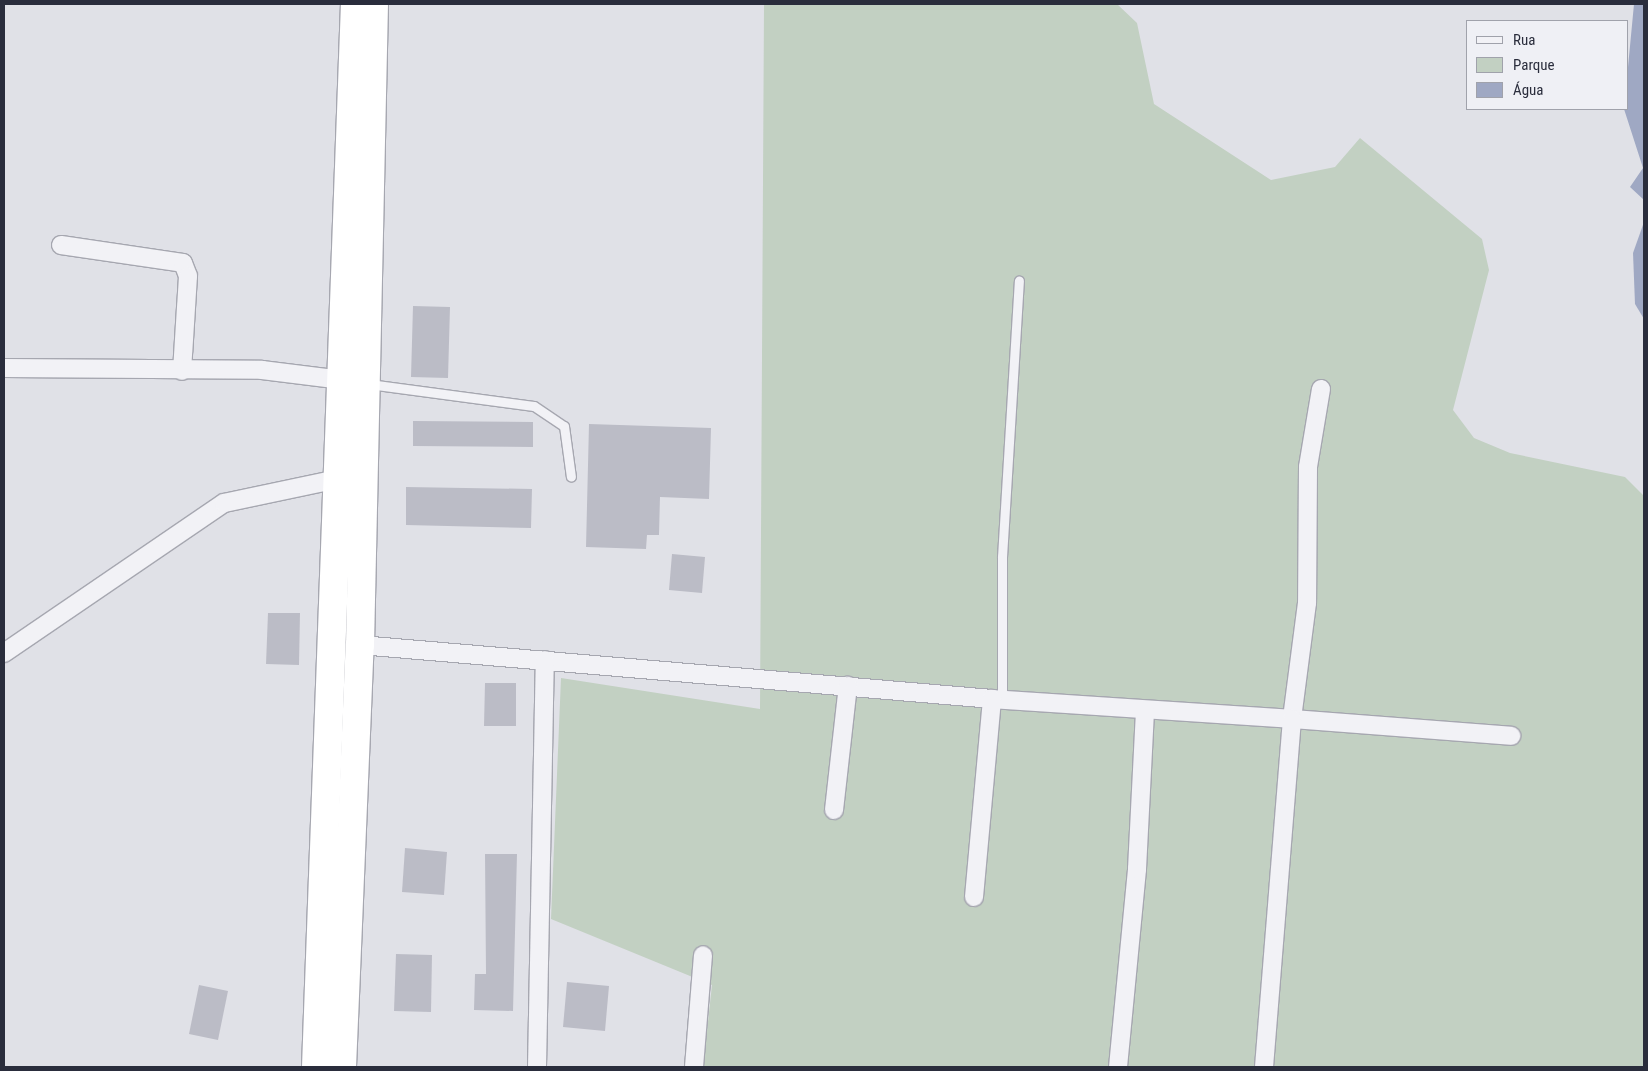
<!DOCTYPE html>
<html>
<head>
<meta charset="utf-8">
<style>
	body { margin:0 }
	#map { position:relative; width:1648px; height:1071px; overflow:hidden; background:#e0e1e7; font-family:"Roboto Condensed",sans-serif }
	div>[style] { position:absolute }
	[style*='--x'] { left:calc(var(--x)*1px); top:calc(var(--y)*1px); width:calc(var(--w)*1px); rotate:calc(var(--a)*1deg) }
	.green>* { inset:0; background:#c2d0c2 }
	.water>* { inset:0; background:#9fa8c3 }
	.building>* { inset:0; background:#bbbcc6 }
	.roads { filter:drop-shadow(1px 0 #a6a7b0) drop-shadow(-1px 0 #a6a7b0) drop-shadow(0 1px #a6a7b0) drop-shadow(0 -1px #a6a7b0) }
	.service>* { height:9px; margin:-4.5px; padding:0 4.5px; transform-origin:4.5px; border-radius:4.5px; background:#f2f2f6 }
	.minor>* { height:18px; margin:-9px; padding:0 9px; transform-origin:9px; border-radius:9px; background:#f2f2f6 }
	.trunk>* { height:28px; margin:-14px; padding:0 14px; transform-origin:14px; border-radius:14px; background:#fff }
	span { translate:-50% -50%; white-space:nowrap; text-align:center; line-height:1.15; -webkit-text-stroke:4px #eff0f5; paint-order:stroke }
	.frame { position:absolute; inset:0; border:5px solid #2a2d3c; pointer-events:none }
	.legend { position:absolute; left:1466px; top:20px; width:162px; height:90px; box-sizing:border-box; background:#eff0f5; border:1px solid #a0a2ab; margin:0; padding:6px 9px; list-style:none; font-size:15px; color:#2a2d3c }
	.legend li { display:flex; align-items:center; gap:10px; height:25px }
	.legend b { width:25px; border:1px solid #a0a2ab }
</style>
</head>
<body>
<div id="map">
	<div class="green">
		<i style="clip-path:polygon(764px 4px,1117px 4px,1137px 23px,1154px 104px,1271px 180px,1335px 167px,1360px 138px,1482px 239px,1489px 270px,1453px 410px,1474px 438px,1510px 453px,1625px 477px,1644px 496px,1644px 1067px,703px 1067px,712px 985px,551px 919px,561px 678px,760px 709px)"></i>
	</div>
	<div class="water">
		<i style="clip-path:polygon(1634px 4px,1644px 4px,1644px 200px,1630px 187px,1643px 168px,1624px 109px)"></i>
		<i style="clip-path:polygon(1644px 222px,1644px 319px,1635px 304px,1633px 253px)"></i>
	</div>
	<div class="building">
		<i style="clip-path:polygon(413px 306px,450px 307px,448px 378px,411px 377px)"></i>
		<i style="clip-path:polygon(413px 421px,533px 422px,533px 447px,413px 446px)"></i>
		<i style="clip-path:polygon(589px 424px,711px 428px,709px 499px,660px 497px,659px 535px,647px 535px,646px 549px,586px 547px)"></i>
		<i style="clip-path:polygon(406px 487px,532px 489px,531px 528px,406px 525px)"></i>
		<i style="clip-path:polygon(672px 554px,705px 557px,702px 593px,669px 590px)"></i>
		<i style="clip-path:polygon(268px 613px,300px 613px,299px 665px,266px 664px)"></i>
		<i style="clip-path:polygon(485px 683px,516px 683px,516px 726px,484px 726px)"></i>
		<i style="clip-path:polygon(405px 848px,447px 852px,444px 895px,402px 892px)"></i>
		<i style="clip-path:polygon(485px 854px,517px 854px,513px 1011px,474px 1010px,475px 974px,486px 974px)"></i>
		<i style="clip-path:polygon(396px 954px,432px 955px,431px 1012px,394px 1011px)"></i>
		<i style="clip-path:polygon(567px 982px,609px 986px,605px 1031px,563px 1027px)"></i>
		<i style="clip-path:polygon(199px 985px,228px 991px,218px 1040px,189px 1034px)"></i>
	</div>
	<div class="roads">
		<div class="service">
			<i style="--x:369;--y:384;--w:166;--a:7.6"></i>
			<i style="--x:534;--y:406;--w:36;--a:34"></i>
			<i style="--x:564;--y:426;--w:51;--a:82.2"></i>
			<i style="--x:1002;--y:699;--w:142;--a:-90"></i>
			<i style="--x:1002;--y:557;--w:277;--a:-86.5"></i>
		</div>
		<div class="minor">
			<i style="--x:61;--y:245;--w:123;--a:8.4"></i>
			<i style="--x:183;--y:263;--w:14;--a:69"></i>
			<i style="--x:188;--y:276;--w:95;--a:93.6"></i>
			<i style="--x:4;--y:368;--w:258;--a:0.4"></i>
			<i style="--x:262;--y:370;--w:81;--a:7.1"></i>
			<i style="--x:1321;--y:389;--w:79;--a:99.5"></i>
			<i style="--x:1308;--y:467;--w:136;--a:90.4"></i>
			<i style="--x:1307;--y:603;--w:117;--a:97.4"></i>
			<i style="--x:1292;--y:719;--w:220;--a:4.4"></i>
			<i style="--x:360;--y:645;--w:634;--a:4.88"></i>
			<i style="--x:992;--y:699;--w:301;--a:3.8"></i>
			<i style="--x:1292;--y:719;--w:349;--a:94.6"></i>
			<i style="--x:4;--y:653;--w:266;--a:-34.3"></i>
			<i style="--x:224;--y:503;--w:126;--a:-11.9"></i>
			<i style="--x:834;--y:810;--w:125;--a:-83.6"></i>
			<i style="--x:974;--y:897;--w:199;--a:-84.8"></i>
			<i style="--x:537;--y:1067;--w:407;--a:-88.9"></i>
			<i style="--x:694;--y:1067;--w:112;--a:-85.4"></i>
			<i style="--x:1118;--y:1067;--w:199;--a:-84.5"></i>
			<i style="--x:1137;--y:869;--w:159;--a:-87.1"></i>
		</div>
		<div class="trunk">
			<i style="--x:316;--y:1067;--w:1064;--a:-87.9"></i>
			<i style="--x:342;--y:1067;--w:422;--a:-87.6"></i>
			<i style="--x:360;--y:645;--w:641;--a:-88.75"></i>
		</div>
	</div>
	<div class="frame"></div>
	<ul class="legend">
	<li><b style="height:6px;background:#f2f2f6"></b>Rua</li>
	<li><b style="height:14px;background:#c2d0c2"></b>Parque</li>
	<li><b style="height:14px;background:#9fa8c3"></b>Água</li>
	</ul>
</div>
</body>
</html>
